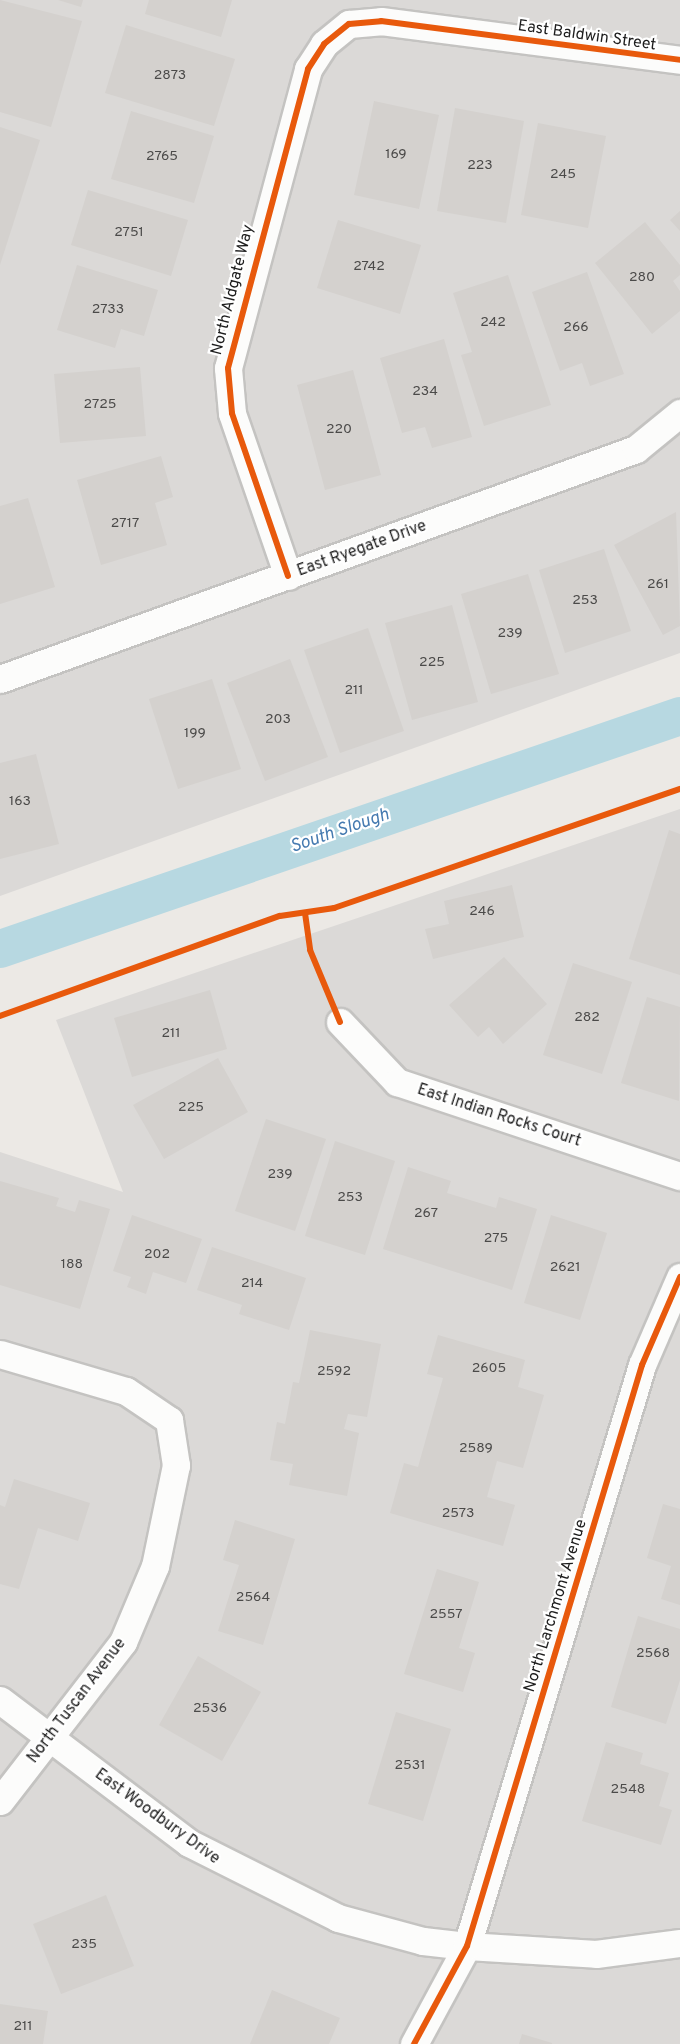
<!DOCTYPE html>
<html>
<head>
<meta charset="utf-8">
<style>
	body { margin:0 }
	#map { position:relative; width:680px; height:2044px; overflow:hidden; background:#ece9e5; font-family:Overpass,sans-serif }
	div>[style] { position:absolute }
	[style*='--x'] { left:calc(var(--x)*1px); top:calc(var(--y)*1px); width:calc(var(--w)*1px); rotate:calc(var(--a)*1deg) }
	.residential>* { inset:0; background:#dbd9d7 }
	.canal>* { height:38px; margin:-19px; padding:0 19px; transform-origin:19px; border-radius:19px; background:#b7d8e1 }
	.building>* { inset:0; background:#d4d1ce }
	.roads { filter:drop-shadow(2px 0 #c4c3c1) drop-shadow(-2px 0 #c4c3c1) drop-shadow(0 2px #c4c3c1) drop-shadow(0 -2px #c4c3c1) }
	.street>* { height:27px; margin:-13.5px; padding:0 13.5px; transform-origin:13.5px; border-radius:13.5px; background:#fcfcfb }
	.cycleway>* { height:6px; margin:-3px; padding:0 3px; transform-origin:3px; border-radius:3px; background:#e8590c }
	span { translate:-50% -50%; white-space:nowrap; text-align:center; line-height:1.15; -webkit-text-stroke:4.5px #fff; paint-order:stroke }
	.number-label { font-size:14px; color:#4b4a49 }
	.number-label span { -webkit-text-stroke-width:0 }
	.street-label { font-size:16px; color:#1d1d1d }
	.water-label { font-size:18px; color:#457ab0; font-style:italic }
</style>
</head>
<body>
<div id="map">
	<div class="residential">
		<i style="clip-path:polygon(0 0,680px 0,680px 653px,0 896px)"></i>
		<i style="clip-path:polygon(680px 809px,680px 2044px,0 2044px,0 1152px,123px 1192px,56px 1020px)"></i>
	</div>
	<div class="canal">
		<i style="--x:0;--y:949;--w:719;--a:-18.91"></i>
	</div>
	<div class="building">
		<i style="clip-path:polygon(0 0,82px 21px,51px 127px,0 112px)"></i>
		<i style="clip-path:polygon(58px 0,83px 0,81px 7px)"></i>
		<i style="clip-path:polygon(149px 0,232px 0,221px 37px,145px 14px)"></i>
		<i style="clip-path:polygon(126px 25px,235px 59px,214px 126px,105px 93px)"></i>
		<i style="clip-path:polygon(374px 101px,439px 115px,419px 209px,354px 195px)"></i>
		<i style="clip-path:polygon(455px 108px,524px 121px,506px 223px,437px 211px)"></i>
		<i style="clip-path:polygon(131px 111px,214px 136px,194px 203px,111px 179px)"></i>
		<i style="clip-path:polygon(538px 123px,606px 136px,588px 228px,521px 215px)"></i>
		<i style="clip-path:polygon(0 127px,40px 140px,0 265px)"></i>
		<i style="clip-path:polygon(88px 190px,188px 220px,171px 276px,71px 245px)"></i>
		<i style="clip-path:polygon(680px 211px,680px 231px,670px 220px)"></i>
		<i style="clip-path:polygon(338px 220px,421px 245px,400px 314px,317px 288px)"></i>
		<i style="clip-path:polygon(645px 222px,680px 265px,680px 275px,673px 281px,680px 291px,680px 311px,652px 334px,595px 263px)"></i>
		<i style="clip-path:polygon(77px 265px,158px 290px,144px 336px,121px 329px,115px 348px,57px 330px)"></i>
		<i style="clip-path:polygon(587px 272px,624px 374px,590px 386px,582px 363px,560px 371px,532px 292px)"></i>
		<i style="clip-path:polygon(508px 275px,551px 405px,484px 426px,461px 355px,472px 352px,453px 293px)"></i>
		<i style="clip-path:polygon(444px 339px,472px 437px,432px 448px,425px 427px,402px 433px,380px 358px)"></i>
		<i style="clip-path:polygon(140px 367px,146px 436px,60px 443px,54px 374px)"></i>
		<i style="clip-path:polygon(353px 370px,381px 475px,325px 490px,297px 385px)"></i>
		<i style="clip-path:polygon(161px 456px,173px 497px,155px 503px,167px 545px,101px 565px,77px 480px)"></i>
		<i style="clip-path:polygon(28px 498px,55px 587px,0 604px,0 506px)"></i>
		<i style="clip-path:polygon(676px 512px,680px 626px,663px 635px,614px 545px)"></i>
		<i style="clip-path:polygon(604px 549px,631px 631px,565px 653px,539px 570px)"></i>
		<i style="clip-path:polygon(528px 574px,559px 674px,491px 694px,461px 594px)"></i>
		<i style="clip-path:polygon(452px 605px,478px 702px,412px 720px,385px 623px)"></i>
		<i style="clip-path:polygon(368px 628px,404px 731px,340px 753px,304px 650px)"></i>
		<i style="clip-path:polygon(290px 659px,328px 757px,265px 781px,227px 683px)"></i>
		<i style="clip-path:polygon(212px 679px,241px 769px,178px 789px,149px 699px)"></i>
		<i style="clip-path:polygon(36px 754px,59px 844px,0 859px,0 763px)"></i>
		<i style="clip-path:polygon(669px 830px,680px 834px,680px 975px,629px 959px)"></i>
		<i style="clip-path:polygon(512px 885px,524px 937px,433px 959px,425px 929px,449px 924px,444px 901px)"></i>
		<i style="clip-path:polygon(504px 957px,547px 1004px,503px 1044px,489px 1027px,478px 1037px,449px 1005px)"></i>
		<i style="clip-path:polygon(573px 963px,632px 982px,602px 1074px,543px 1055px)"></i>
		<i style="clip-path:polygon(210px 990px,227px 1049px,132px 1077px,114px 1018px)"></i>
		<i style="clip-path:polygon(647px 997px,680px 1007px,679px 1101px,621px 1083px)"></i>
		<i style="clip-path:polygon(218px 1058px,248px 1112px,164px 1159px,133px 1105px)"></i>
		<i style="clip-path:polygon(266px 1119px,326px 1139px,295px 1231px,235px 1211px)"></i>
		<i style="clip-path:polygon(335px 1141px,395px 1161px,365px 1255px,305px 1236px)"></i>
		<i style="clip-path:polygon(408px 1167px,451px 1181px,447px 1193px,496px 1208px,499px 1197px,537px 1209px,512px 1290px,383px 1249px)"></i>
		<i style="clip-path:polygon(0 1181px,59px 1198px,56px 1206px,75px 1212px,79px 1200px,110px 1209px,80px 1309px,0 1285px)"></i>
		<i style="clip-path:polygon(132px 1215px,202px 1239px,186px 1283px,153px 1272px,146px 1294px,127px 1287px,131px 1277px,113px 1271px)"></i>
		<i style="clip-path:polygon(551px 1215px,607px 1233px,580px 1320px,524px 1303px)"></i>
		<i style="clip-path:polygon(212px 1247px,306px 1278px,289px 1330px,239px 1314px,242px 1305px,197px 1290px)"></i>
		<i style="clip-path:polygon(310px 1330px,381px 1344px,367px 1417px,348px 1414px,344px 1429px,359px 1433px,347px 1496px,289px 1485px,293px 1464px,270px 1460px,277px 1422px,285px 1424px,293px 1382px,299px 1383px)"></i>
		<i style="clip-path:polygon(438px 1335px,525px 1360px,518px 1387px,544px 1395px,523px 1468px,497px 1461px,487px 1497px,515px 1505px,503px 1546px,390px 1513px,404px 1463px,418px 1467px,443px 1378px,427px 1374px)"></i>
		<i style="clip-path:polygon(14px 1479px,90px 1503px,78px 1541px,38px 1528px,19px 1589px,0 1584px,0 1505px,5px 1507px)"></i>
		<i style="clip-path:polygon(663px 1504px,680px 1509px,680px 1605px,661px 1599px,671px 1566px,647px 1558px)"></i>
		<i style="clip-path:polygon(235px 1520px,295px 1539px,263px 1645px,218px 1631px,239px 1565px,223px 1560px)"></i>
		<i style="clip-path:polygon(437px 1569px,479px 1582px,459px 1648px,475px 1653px,463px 1692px,404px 1674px)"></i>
		<i style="clip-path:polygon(638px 1616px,680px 1629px,680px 1680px,666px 1724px,611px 1707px)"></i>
		<i style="clip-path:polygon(198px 1656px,261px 1692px,222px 1761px,159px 1725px)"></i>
		<i style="clip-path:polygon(396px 1712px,451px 1729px,423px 1821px,368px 1804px)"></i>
		<i style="clip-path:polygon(606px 1742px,643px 1753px,640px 1764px,669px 1773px,659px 1806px,672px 1810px,661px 1845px,582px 1821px)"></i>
		<i style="clip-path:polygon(106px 1895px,134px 1966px,61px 1994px,33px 1924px)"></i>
		<i style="clip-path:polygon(272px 1990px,340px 2018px,329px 2044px,250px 2044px)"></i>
		<i style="clip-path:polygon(0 2004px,48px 2011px,43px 2044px,0 2044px)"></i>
		<i style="clip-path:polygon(522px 2034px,552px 2043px,552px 2044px,519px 2044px)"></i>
	</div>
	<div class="roads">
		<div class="street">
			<i style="--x:288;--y:576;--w:172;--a:-109"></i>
			<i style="--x:232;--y:413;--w:45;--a:-95.1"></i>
			<i style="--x:228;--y:368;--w:310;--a:-75"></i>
			<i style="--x:308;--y:69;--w:30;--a:-57"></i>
			<i style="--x:324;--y:44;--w:32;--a:-39"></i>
			<i style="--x:349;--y:24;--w:32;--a:-5"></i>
			<i style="--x:381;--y:21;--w:302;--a:7.4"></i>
			<i style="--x:0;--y:679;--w:676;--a:-19.88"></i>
			<i style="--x:636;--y:449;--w:57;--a:-39.3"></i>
			<i style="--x:340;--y:1022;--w:83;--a:46.5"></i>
			<i style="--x:397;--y:1082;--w:298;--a:18.4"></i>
			<i style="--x:0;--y:1354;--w:131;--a:16.4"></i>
			<i style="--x:126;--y:1391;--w:52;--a:34"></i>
			<i style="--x:169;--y:1420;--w:46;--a:81.2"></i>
			<i style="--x:176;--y:1465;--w:103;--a:101.7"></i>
			<i style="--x:155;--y:1566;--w:82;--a:112.8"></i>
			<i style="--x:123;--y:1642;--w:201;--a:127.7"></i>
			<i style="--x:0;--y:1700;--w:237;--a:37.1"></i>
			<i style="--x:189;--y:1843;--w:167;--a:26.7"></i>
			<i style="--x:338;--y:1918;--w:88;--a:15.1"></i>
			<i style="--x:423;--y:1941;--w:44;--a:6.5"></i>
			<i style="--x:467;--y:1946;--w:129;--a:3.5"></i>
			<i style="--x:596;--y:1954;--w:85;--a:-7.5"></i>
			<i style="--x:414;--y:2044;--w:111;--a:-61.6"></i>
			<i style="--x:467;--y:1946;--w:607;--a:-73.24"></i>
			<i style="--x:642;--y:1365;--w:96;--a:-66.6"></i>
		</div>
	</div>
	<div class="cycleway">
		<i style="--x:288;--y:576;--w:172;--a:-109"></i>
		<i style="--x:232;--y:413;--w:45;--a:-95.1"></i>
		<i style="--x:228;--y:368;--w:310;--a:-75"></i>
		<i style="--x:308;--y:69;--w:30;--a:-57"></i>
		<i style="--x:324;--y:44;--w:32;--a:-39"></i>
		<i style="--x:349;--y:24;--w:32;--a:-5"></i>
		<i style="--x:381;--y:21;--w:302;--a:7.4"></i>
		<i style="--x:305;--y:913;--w:37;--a:82"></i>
		<i style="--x:310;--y:950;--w:78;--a:67.4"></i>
		<i style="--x:0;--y:1016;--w:297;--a:-19.7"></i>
		<i style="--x:280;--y:916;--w:55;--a:-8.4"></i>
		<i style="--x:334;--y:908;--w:366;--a:-19"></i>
		<i style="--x:414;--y:2044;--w:111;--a:-61.6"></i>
		<i style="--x:467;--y:1946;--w:607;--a:-73.24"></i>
		<i style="--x:642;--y:1365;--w:96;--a:-66.6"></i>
	</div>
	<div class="number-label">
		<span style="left:170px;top:76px">2873</span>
		<span style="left:396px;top:155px">169</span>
		<span style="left:162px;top:157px">2765</span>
		<span style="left:480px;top:166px">223</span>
		<span style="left:563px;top:175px">245</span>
		<span style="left:129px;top:233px">2751</span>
		<span style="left:369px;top:267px">2742</span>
		<span style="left:642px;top:278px">280</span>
		<span style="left:108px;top:310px">2733</span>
		<span style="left:493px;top:323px">242</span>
		<span style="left:576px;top:328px">266</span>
		<span style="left:425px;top:392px">234</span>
		<span style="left:100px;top:405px">2725</span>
		<span style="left:339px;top:430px">220</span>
		<span style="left:125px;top:524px">2717</span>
		<span style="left:658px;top:585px">261</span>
		<span style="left:585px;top:601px">253</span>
		<span style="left:510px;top:634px">239</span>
		<span style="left:432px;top:663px">225</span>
		<span style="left:354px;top:691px">211</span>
		<span style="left:278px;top:720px">203</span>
		<span style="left:195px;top:734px">199</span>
		<span style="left:20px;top:802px">163</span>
		<span style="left:482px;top:912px">246</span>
		<span style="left:587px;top:1018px">282</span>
		<span style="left:171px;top:1034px">211</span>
		<span style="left:191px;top:1108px">225</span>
		<span style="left:280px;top:1175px">239</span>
		<span style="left:350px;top:1198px">253</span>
		<span style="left:426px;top:1214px">267</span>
		<span style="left:496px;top:1239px">275</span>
		<span style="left:157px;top:1255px">202</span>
		<span style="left:72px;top:1265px">188</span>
		<span style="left:565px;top:1268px">2621</span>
		<span style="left:252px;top:1284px">214</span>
		<span style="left:489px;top:1369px">2605</span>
		<span style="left:334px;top:1372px">2592</span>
		<span style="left:476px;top:1449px">2589</span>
		<span style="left:458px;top:1514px">2573</span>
		<span style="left:253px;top:1598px">2564</span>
		<span style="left:446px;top:1615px">2557</span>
		<span style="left:653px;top:1654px">2568</span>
		<span style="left:210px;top:1709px">2536</span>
		<span style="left:410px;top:1766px">2531</span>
		<span style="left:628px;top:1790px">2548</span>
		<span style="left:84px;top:1945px">235</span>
		<span style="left:23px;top:2027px">211</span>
	</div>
	<div class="street-label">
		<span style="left:587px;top:36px;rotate:8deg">East Baldwin Street</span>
		<span style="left:233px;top:290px;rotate:-76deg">North Aldgate Way</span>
		<span style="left:362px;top:549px;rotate:-20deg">East Ryegate Drive</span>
		<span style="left:499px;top:1116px;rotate:18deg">East Indian Rocks Court</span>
		<span style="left:556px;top:1606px;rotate:-73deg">North Larchmont Avenue</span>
		<span style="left:77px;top:1701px;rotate:-53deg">North Tuscan Avenue</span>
		<span style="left:157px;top:1817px;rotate:36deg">East Woodbury Drive</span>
	</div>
	<div class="water-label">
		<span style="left:340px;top:832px;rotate:-19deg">South Slough</span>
	</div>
</div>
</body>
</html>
